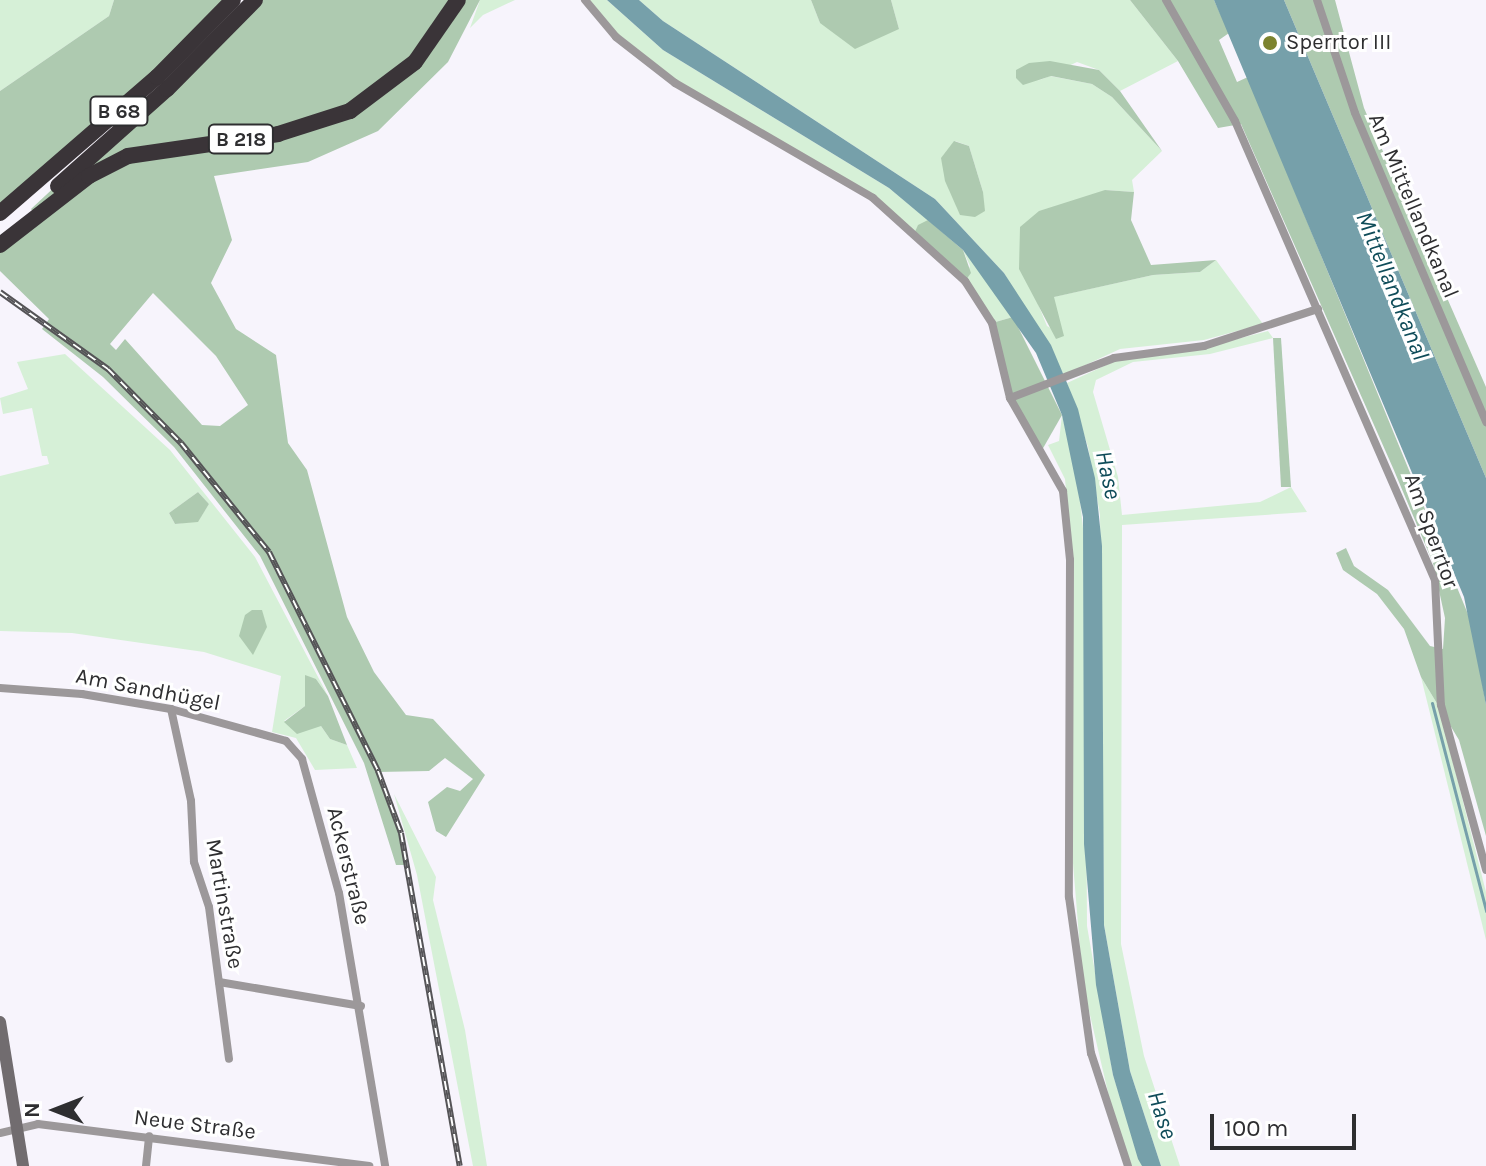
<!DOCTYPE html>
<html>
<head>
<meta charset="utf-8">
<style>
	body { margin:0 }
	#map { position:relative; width:1486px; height:1166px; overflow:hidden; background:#f7f4fc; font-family:Karla,sans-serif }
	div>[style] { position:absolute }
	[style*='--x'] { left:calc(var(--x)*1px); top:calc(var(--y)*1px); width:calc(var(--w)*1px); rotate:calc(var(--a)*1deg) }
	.green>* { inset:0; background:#d6f0d7 }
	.forest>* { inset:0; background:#aecab0 }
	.water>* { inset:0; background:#76a0aa }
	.stream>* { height:3px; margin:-1.5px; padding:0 1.5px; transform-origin:1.5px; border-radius:1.5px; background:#76a0aa }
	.street>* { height:8px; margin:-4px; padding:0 4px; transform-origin:4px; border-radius:4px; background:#9c989a }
	.secondary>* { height:12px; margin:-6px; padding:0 6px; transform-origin:6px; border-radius:6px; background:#716c6f }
	.highway>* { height:16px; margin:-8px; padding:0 8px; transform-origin:8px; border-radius:8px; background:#3a3438 }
	.rail>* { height:6px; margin-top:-3px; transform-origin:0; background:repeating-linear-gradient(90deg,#fff 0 9px,#555457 0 18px); box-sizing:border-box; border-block:2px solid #555457 }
	.dots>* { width:22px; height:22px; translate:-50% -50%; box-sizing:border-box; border:4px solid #fff; border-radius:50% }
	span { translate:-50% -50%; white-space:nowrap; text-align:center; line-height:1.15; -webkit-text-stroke:6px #fff; paint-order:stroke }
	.shield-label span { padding:2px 6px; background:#fff; border:2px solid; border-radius:6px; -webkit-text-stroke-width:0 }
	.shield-label { font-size:20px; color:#2e2e30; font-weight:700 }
	.poi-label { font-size:22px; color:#2e2e30 }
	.left { translate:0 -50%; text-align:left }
	.street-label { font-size:22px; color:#2e2e30 }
	.water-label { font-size:24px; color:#0f4c59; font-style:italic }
	.north { position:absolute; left:16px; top:1070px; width:80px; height:80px; -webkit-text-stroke:6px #fff; paint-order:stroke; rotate:270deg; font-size:22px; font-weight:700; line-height:32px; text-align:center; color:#2e2e30 }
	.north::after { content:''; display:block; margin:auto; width:28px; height:36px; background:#2e2e30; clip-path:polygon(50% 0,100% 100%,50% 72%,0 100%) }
	.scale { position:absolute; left:1210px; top:1114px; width:146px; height:36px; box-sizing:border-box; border:4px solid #2e2e30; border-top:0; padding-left:10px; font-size:24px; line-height:28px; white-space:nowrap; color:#2e2e30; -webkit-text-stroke:6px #fff; paint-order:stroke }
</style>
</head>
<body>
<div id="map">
	<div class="green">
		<i style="clip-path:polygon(0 0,114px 0,109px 16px,0 91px)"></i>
		<i style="clip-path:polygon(480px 0,515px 0,483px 15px,470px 28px)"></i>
		<i style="clip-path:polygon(585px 0,607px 0,663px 50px,889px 188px,928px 220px,914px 234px,873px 198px,675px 83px,616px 37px)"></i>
		<i style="clip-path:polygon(evenodd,639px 0,811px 0,820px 23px,899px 29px,891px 0,1130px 0,1178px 61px,1120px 91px,1099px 70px,1077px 62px,1037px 81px,1050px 76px,1092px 84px,1112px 97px,1162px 151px,1132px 180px,1134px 192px,1105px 190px,1038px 304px,1047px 326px,1063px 335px,1053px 297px,1153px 275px,1200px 272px,1216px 260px,1263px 324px,1204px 340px,1120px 349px,1064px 375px,1004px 273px,935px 199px,663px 21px,639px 0,955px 141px,969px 146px,983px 192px,955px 141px)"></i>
		<i style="clip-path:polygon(963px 250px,990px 284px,1013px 317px,992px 323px,965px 281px,970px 266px)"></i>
		<i style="clip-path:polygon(1268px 331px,1273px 338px,1210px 354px,1133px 362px,1096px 380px,1093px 392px,1118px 477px,1122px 515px,1260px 502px,1291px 487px,1307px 512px,1122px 525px,1121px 944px,1144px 1056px,1180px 1166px,1161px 1166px,1130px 1071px,1104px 925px,1100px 515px,1088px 447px,1067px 383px,1126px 356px,1206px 347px)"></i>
		<i style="clip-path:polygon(evenodd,65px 354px,170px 450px,255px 557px,328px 696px,316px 679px,305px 706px,284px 721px,321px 726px,330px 739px,347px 745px,357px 768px,315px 770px,296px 738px,272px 732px,281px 676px,204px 652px,72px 633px,0 631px,0 476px,49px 464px,47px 456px,42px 456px,32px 408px,3px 414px,0 398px,28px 389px,17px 362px,65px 354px,198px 492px,209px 504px,198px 521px,175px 524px,169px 513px,198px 492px)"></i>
		<i style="clip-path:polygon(1062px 415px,1078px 481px,1085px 547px,1087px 926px,1113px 1075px,1142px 1166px,1132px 1166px,1114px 1118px,1083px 985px,1071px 839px,1072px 553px,1065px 479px,1048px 445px,1059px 441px)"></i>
		<i style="clip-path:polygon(1421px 677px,1439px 707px,1486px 892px,1486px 940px)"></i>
		<i style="clip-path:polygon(394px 794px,436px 877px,433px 900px,465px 1030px,487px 1166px,473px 1166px,417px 875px)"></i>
	</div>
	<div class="forest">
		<i style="clip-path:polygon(114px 0,232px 0,0 213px,0 91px,109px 16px)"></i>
		<i style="clip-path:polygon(evenodd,255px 0,480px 0,448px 62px,378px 131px,308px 162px,214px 176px,232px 240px,211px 283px,236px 329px,276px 355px,288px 443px,307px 470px,347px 617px,374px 672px,406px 715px,433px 719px,485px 775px,446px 837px,436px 831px,428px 802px,447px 787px,460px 791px,473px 779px,445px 758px,429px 771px,378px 772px,401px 833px,407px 865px,396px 865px,364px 763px,260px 556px,174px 447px,103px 377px,42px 329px,49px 319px,0 271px,0 245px,36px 216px,31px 209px,255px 0,153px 293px,216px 356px,248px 405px,220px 426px,202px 425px,125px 339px,116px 350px,110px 344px,153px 293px)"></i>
		<i style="clip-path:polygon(811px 0,891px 0,899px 29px,855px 49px,820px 23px)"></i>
		<i style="clip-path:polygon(1130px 0,1214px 0,1229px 33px,1219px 40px,1237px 82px,1248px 77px,1472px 624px,1486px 705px,1486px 836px,1459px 740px,1421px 677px,1404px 629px,1377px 594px,1343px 570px,1336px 553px,1346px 548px,1354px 566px,1388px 590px,1430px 646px,1443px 649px,1445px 618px,1433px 563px,1393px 468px,1241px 124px,1218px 128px,1178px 61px)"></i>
		<i style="clip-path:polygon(1284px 0,1335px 0,1364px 108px,1486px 387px,1486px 478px)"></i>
		<i style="clip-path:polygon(1050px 61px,1099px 70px,1120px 91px,1162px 151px,1112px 97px,1092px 84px,1051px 76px,1023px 85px,1016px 78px,1016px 70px,1029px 63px)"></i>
		<i style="clip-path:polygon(954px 141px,969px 146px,983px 192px,985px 211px,975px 217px,960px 215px,945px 181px,941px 158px)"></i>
		<i style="clip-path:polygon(1105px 190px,1134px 192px,1131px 220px,1151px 265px,1216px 260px,1200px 272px,1153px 275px,1054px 297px,1064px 336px,1056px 339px,1019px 269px,1020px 227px,1039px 211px)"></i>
		<i style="clip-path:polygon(928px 220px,963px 250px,971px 273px,965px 281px,914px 234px,918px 225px)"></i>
		<i style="clip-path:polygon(1013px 317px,1062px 415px,1042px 450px,1015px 409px,992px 323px)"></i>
		<i style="clip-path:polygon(1273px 338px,1281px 338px,1291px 487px,1281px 487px)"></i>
		<i style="clip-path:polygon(198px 492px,209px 504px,198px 522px,175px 524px,169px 513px)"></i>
		<i style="clip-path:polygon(252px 610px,262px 610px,267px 627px,253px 655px,239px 636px,245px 615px)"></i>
		<i style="clip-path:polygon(305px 675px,316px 679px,328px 696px,347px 745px,330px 739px,321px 726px,297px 734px,284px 722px,305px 706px)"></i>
	</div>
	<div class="water">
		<i style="clip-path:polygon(607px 0,639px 0,663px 21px,935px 199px,1004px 273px,1051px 345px,1078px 409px,1095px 478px,1102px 546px,1104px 925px,1130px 1071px,1161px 1166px,1142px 1166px,1138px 1159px,1113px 1075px,1096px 985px,1084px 844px,1083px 517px,1062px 415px,1036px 353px,963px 250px,889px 188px,663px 50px)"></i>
		<i style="clip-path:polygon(1214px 0,1284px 0,1486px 478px,1486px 705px,1464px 597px)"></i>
	</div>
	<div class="stream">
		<i style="--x:1432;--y:703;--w:215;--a:75.4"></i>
	</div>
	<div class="street">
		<i style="--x:585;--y:0;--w:48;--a:50"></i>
		<i style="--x:616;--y:37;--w:75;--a:37.9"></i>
		<i style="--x:675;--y:83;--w:229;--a:30.1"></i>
		<i style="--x:873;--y:198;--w:124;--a:42.1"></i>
		<i style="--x:965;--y:281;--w:50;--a:57.3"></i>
		<i style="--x:992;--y:323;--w:77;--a:76.5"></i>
		<i style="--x:1010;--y:398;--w:107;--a:60.3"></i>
		<i style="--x:1063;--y:491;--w:69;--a:84.2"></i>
		<i style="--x:1070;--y:560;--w:337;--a:90.2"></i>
		<i style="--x:1069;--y:897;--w:158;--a:82"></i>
		<i style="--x:1091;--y:1053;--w:119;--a:71.9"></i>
		<i style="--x:1166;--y:0;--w:139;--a:60.3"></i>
		<i style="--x:1235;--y:121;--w:501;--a:66.46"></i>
		<i style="--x:1435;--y:580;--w:125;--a:87.3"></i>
		<i style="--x:1441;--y:705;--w:171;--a:74.7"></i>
		<i style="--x:1317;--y:0;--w:119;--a:71.4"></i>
		<i style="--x:1355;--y:113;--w:336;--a:67"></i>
		<i style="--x:1010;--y:398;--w:111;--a:-21"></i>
		<i style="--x:1114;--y:358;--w:91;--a:-7.6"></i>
		<i style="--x:1204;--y:346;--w:120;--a:-18"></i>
		<i style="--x:0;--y:688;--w:82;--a:4.2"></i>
		<i style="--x:82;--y:694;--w:90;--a:9.6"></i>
		<i style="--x:171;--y:709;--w:119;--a:15.5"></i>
		<i style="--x:286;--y:741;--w:24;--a:48"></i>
		<i style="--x:302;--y:759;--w:139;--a:74.6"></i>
		<i style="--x:339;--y:893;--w:277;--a:80.4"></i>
		<i style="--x:171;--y:709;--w:94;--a:77.7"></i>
		<i style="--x:191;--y:801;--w:61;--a:87.2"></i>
		<i style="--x:194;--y:862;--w:47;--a:71.6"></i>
		<i style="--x:209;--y:907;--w:153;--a:82.5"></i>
		<i style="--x:219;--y:982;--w:144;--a:9.6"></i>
		<i style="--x:0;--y:1133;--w:39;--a:-13"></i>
		<i style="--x:38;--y:1124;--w:334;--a:7.2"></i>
		<i style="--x:146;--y:1166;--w:30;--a:-84"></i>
	</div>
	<div class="secondary">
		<i style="--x:0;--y:1022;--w:146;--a:80.9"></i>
	</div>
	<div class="highway">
		<i style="--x:58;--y:186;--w:146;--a:-41.7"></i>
		<i style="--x:167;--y:89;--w:125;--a:-45.3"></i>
		<i style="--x:0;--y:213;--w:208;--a:-40.9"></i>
		<i style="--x:157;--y:77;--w:108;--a:-45.4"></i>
		<i style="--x:0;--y:245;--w:113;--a:-37.8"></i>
		<i style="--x:89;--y:176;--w:44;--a:-27.1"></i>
		<i style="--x:128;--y:156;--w:152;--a:-8.3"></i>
		<i style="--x:278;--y:134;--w:76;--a:-17.7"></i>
		<i style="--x:350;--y:111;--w:81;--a:-37"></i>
		<i style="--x:415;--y:62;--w:75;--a:-55.3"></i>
	</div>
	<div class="rail">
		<i style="--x:0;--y:292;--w:133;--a:35.5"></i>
		<i style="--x:108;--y:369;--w:104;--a:45.4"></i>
		<i style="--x:181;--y:443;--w:140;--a:51.1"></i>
		<i style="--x:269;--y:552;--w:245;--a:63.5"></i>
		<i style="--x:378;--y:771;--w:66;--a:69.6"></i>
		<i style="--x:401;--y:833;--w:338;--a:80"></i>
	</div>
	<div class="dots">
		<i style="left:1270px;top:43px;background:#7c832e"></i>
	</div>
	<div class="shield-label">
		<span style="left:119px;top:111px">B 68</span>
		<span style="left:241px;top:139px">B 218</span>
	</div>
	<div class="poi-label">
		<span class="left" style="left:1286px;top:43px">Sperrtor III</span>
	</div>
	<div class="street-label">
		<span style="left:1413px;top:206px;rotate:67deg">Am Mittellandkanal</span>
		<span style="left:1431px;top:531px;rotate:70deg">Am Sperrtor</span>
		<span style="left:148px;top:690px;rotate:11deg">Am Sandhügel</span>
		<span style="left:348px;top:866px;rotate:76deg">Ackerstraße</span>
		<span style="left:224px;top:904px;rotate:80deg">Martinstraße</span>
		<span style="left:195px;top:1125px;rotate:7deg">Neue Straße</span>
	</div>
	<div class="water-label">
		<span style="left:1392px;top:286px;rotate:68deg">Mittellandkanal</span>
		<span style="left:1108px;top:475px;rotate:78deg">Hase</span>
		<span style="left:1162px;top:1115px;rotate:72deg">Hase</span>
	</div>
	<div class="north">N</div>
	<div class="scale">100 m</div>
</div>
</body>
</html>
